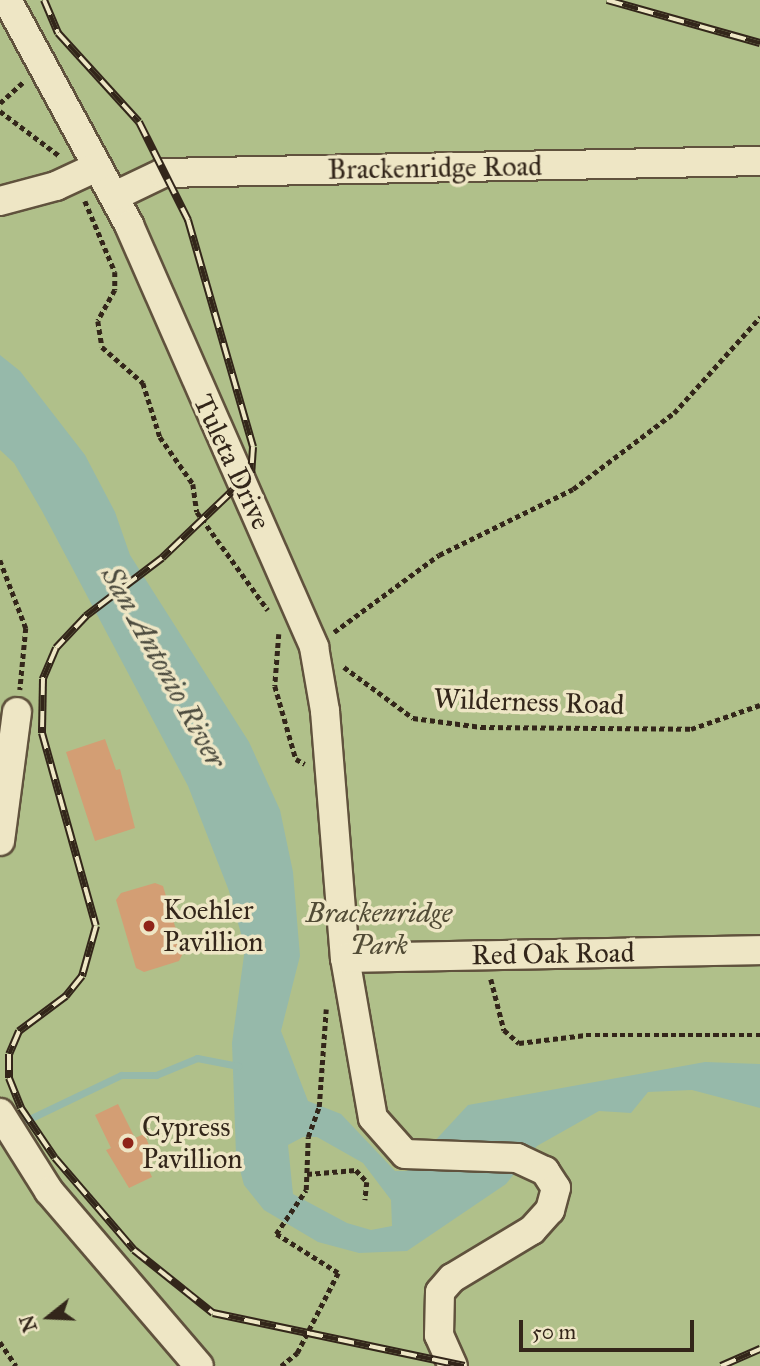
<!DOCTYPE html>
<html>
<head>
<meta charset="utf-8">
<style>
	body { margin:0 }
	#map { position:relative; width:760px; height:1366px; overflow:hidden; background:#e5d8a6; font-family:"IM FELL Great Primer",serif }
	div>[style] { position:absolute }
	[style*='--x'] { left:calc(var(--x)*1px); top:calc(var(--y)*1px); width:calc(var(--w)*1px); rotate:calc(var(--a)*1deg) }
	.green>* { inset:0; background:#b0c08a }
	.water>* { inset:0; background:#96b9aa }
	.stream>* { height:7px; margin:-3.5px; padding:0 3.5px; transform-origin:3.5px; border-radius:3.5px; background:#96b9aa }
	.building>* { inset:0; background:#d39e74 }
	.path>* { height:4.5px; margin-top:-2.25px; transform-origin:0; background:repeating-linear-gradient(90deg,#33261a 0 5px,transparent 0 8.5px) }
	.roads { filter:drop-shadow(2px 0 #60523d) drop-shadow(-2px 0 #60523d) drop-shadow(0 2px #60523d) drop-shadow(0 -2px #60523d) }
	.minor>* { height:28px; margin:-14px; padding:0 14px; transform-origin:14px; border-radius:14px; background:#eee6c5 }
	.rail>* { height:8px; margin-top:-4px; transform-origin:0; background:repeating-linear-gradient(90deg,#eee6c5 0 16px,#33261a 0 32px); box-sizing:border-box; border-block:2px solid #33261a }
	.dots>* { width:19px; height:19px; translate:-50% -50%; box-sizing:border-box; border:4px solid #eee6c5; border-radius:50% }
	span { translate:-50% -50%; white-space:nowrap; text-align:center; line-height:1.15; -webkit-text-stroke:7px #eee6c5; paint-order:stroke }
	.street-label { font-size:28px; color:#33261a }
	.poi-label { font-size:28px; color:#33261a }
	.left { translate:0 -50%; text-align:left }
	.park-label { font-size:28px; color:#524c36; font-style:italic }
	.water-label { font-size:30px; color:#4c4b3e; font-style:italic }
	.north { position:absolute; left:14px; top:1282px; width:70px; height:70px; -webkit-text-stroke:5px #eee6c5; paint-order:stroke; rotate:252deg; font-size:19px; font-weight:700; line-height:28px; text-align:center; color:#33261a }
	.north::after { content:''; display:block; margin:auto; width:24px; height:32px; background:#33261a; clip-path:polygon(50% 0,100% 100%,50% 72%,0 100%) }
	.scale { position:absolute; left:519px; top:1320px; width:175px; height:32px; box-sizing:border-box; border:4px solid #33261a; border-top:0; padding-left:9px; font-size:21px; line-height:24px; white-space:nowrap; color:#33261a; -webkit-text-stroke:5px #eee6c5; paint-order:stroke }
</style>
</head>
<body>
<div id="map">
	<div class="green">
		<i style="clip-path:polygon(0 0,760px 0,760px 1366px,0 1366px)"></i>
	</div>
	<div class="water">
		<i style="clip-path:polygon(evenodd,0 355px,20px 371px,85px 455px,115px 512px,130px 555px,249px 742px,280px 810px,293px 872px,300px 956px,281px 1031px,308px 1101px,341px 1114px,395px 1171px,407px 1171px,468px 1105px,705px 1062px,760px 1064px,760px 1108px,692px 1090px,648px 1092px,631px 1113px,599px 1111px,537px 1146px,506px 1184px,407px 1251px,359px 1253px,318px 1242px,264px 1210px,244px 1185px,236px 1155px,232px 1043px,245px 948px,229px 891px,188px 786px,42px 511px,14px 463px,0 450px,0 355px,303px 1137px,317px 1137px,363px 1163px,391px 1200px,392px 1226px,371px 1230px,347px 1223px,293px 1194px,288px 1145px,303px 1137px)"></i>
	</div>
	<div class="stream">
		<i style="--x:23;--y:1122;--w:109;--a:-25.6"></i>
		<i style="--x:121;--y:1075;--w:35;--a:0"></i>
		<i style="--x:156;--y:1075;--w:44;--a:-22.5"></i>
		<i style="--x:197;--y:1058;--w:42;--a:11"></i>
	</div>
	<div class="building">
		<i style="clip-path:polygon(105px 739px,116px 770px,120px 769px,135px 828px,95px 841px,66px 752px)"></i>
		<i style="clip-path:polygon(155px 883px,163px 886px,183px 953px,179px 961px,144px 972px,136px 968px,116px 900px,121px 893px)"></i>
		<i style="clip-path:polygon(118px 1104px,135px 1138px,144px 1134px,156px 1160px,146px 1164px,152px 1177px,129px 1188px,106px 1150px,111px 1148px,95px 1115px)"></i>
	</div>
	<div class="path">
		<i style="--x:0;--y:103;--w:31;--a:-42"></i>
		<i style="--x:0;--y:111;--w:76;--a:37"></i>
		<i style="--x:85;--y:201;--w:77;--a:67.1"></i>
		<i style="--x:115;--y:272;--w:18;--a:90"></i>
		<i style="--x:115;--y:290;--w:35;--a:119"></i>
		<i style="--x:98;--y:321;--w:26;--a:81"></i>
		<i style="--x:102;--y:347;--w:55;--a:41.3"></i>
		<i style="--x:143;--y:383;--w:57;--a:72.5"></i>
		<i style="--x:160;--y:437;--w:57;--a:54.9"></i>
		<i style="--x:193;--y:484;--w:28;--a:82"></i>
		<i style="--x:197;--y:512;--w:121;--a:54.1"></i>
		<i style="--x:0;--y:560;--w:73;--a:69.1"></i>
		<i style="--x:26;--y:628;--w:62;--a:95.5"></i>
		<i style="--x:334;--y:632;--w:130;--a:-36.3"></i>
		<i style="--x:439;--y:555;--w:149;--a:-26.2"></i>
		<i style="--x:573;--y:489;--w:126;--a:-37"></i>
		<i style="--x:674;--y:413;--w:129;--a:-48.1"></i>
		<i style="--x:279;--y:634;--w:52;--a:94.4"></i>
		<i style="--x:275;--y:686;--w:76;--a:74"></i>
		<i style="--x:296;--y:759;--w:10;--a:29"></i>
		<i style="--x:344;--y:667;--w:86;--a:36.5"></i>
		<i style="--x:413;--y:718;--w:69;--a:7.5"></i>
		<i style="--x:481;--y:727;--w:210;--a:0.5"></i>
		<i style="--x:691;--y:729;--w:73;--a:-19.2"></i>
		<i style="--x:491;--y:979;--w:53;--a:75.7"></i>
		<i style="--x:504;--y:1030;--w:20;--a:41"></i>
		<i style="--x:519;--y:1043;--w:67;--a:-6.8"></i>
		<i style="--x:586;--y:1035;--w:174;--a:0"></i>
		<i style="--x:307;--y:1174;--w:49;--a:-4.7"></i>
		<i style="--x:356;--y:1170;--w:16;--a:47"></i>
		<i style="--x:367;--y:1182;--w:18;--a:96"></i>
		<i style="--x:0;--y:1342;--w:29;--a:56"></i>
		<i style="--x:281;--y:1366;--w:21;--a:-39"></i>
		<i style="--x:297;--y:1353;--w:90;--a:-62.9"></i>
		<i style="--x:338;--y:1273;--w:73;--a:-147.8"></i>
		<i style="--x:276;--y:1234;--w:53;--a:-55.7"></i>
		<i style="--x:306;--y:1190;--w:53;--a:-87.8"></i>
		<i style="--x:308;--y:1137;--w:32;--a:-70"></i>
		<i style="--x:319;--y:1107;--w:98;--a:-85.9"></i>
	</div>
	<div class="roads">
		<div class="minor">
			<i style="--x:7;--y:0;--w:256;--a:61.5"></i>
			<i style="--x:129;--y:225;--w:461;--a:66.3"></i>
			<i style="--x:314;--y:647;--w:65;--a:80.2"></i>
			<i style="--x:325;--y:711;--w:248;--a:85.4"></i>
			<i style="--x:345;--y:958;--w:162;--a:80.1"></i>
			<i style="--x:373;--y:1118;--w:48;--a:48.4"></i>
			<i style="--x:405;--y:1154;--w:112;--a:2"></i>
			<i style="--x:517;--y:1158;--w:31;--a:25"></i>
			<i style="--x:545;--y:1171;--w:20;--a:57"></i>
			<i style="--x:556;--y:1188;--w:23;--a:105"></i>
			<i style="--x:550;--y:1210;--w:27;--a:132"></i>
			<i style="--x:532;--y:1230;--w:93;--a:149"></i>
			<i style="--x:452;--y:1278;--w:18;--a:131"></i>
			<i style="--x:440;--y:1292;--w:43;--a:91.3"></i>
			<i style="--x:439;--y:1335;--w:34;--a:66"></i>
			<i style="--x:115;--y:196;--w:53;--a:-25.6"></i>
			<i style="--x:163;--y:173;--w:597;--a:-1.15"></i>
			<i style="--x:0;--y:201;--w:58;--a:-15"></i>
			<i style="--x:56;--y:186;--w:45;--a:-24.9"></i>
			<i style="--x:0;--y:841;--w:130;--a:-82.5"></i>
			<i style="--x:345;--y:958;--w:415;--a:-1.1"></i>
			<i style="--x:0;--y:1113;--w:92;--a:57.9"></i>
			<i style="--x:49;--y:1191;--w:230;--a:49.4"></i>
		</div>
	</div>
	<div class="rail">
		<i style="--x:44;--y:0;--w:36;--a:67"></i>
		<i style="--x:58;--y:33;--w:120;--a:47.7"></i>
		<i style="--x:139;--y:122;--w:110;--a:63.4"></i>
		<i style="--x:188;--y:220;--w:236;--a:74"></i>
		<i style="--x:253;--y:447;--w:26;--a:94"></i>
		<i style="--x:251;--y:473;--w:123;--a:136.3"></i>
		<i style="--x:162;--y:558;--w:96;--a:142.7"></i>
		<i style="--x:86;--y:616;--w:44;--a:133.2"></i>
		<i style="--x:56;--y:648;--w:34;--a:113"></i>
		<i style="--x:43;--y:679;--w:54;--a:91.1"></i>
		<i style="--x:42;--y:733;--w:200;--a:74.4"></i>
		<i style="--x:96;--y:926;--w:52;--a:105.6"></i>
		<i style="--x:82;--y:976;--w:26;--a:129"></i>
		<i style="--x:66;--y:996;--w:59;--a:143.3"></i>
		<i style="--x:19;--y:1031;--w:25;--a:113"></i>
		<i style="--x:9;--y:1054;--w:24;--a:90"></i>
		<i style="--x:9;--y:1078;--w:32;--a:68"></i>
		<i style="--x:21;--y:1108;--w:60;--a:55.8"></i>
		<i style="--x:55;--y:1158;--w:121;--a:49.3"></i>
		<i style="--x:134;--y:1250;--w:101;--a:38.6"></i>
		<i style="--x:213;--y:1313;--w:257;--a:11.9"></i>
		<i style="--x:607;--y:0;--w:159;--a:15.7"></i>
		<i style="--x:721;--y:1366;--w:43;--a:-23.6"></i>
	</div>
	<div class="dots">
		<i style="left:149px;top:926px;background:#8f2418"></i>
		<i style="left:128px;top:1143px;background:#8f2418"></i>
	</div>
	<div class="street-label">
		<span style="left:435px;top:168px;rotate:-1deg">Brackenridge Road</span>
		<span style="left:232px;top:462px;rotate:65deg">Tuleta Drive</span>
		<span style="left:529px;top:702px;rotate:2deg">Wilderness Road</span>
		<span style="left:553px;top:954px;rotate:-1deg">Red Oak Road</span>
	</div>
	<div class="poi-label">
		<span class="left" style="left:163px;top:926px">Koehler<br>Pavillion</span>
		<span class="left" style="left:142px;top:1143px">Cypress<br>Pavillion</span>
	</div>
	<div class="park-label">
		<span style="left:379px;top:929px">Brackenridge<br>Park</span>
	</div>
	<div class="water-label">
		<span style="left:164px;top:667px;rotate:61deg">San Antonio River</span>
	</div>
	<div class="north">N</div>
	<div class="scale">50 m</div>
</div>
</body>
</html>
